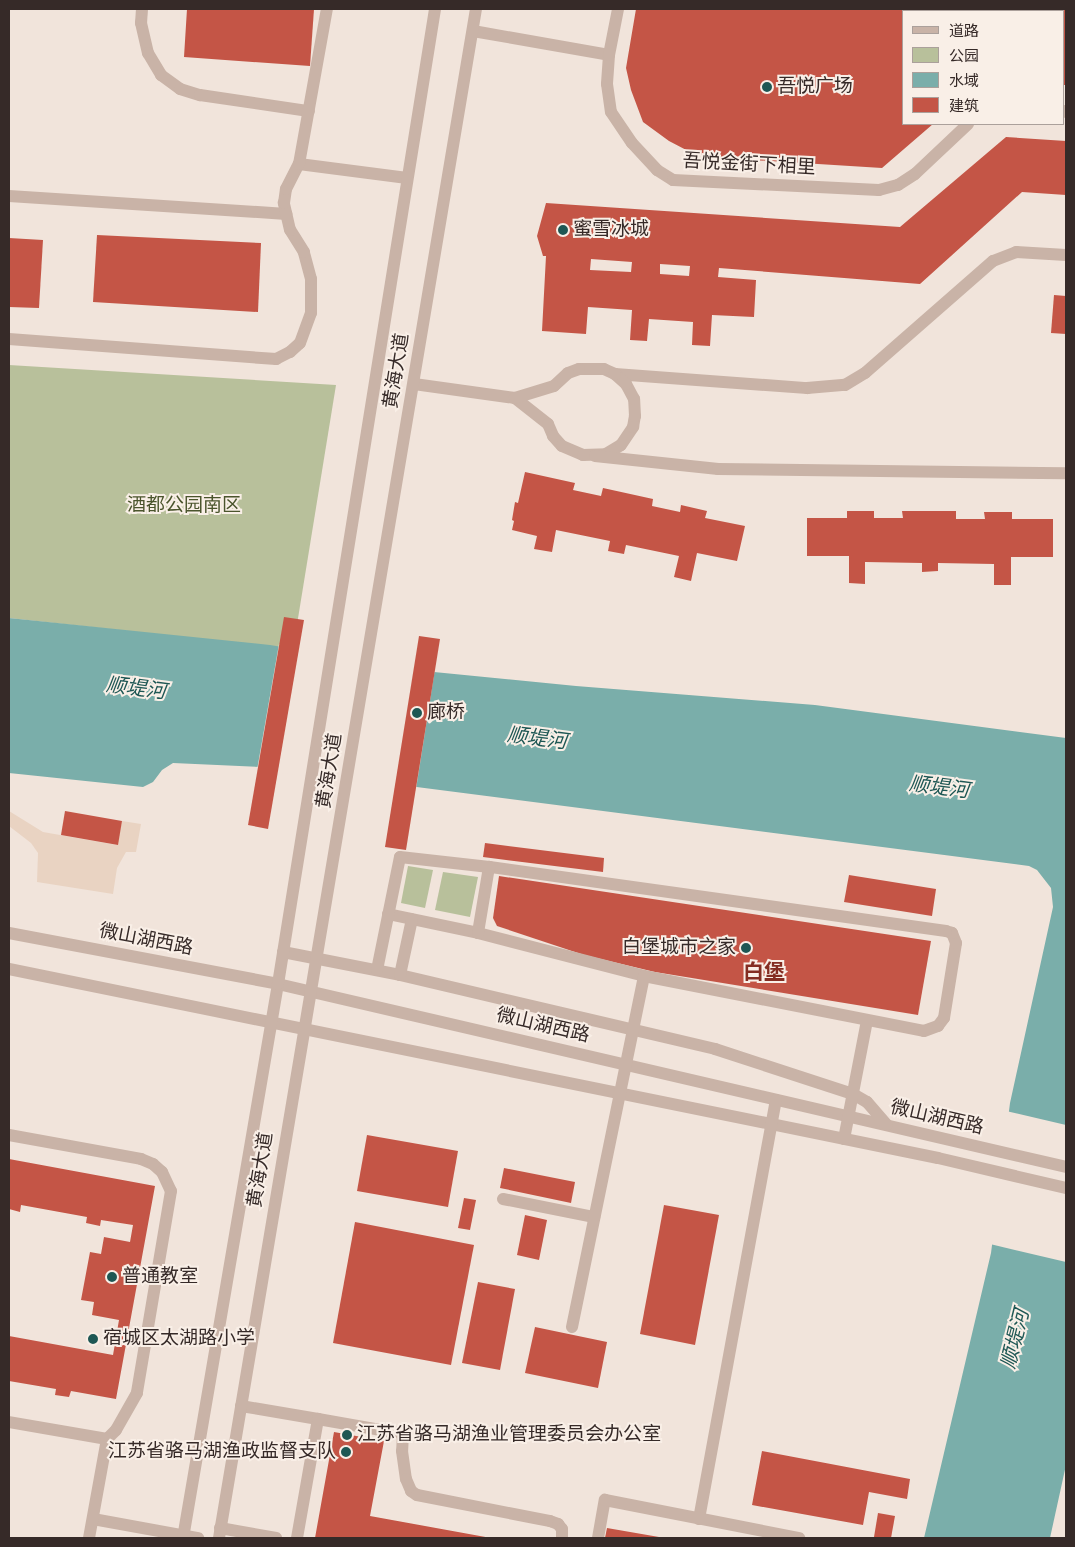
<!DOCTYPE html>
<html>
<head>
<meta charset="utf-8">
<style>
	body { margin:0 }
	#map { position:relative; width:1075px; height:1547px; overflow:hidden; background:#f1e4db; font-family:Karla,"Noto Sans SC",sans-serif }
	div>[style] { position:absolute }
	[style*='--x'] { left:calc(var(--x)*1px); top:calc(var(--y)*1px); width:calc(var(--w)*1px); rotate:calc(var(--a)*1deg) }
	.green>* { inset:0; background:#b8c09b }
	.plaza>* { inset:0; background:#e9d3c2 }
	.water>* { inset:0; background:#7aaeaa }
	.pier>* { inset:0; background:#f1e4db }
	.building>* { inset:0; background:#c45546 }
	.minor>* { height:12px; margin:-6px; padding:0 6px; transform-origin:6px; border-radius:6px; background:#c9b3a7 }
	.dots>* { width:14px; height:14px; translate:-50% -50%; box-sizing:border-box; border:2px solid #f9efe7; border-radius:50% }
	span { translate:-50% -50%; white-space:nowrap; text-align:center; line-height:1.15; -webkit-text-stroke:4px #f9efe7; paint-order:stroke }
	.poi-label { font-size:19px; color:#362a28 }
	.left { translate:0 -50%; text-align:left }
	.right { translate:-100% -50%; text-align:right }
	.street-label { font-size:19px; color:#362a28 }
	.park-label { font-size:19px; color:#4a542c }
	.water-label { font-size:20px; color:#1e5754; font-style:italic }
	.quarter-label { font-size:21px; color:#842d22; font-weight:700 }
	.frame { position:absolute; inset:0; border:10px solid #362a28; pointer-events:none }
	.legend { position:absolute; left:902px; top:10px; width:162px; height:115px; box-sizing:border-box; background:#f9efe7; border:1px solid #aba09b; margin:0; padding:6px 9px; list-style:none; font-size:15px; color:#362a28 }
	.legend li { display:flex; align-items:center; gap:10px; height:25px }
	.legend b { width:25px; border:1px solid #aba09b }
</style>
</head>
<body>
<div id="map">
	<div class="green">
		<i style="clip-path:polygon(9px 365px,336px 385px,293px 649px,9px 618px)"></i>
		<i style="clip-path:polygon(408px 866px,433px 870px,425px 908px,401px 903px)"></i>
		<i style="clip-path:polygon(443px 872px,478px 877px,470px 917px,435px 910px)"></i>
	</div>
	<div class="plaza">
		<i style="clip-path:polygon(9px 811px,43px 832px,117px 845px,122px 821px,141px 824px,136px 852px,126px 852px,117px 868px,113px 894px,37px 882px,38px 853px,31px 843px,9px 826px)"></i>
	</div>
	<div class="water">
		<i style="clip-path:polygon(9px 618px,270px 645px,434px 672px,576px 686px,815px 705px,1066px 738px,1066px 1465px,1050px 1538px,924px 1538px,991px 1253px,1010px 1103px,1053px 907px,1051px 888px,1037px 870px,1029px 866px,261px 767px,173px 763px,162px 770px,153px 782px,143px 787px,9px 773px)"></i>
	</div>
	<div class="pier">
		<i style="clip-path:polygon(279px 644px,435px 669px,416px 789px,257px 770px)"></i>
		<i style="clip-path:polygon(1006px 1111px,1066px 1125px,1066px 1262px,990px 1244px)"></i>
	</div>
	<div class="building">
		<i style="clip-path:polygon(187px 9px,314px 9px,310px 66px,184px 57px)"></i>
		<i style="clip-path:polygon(636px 9px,1066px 9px,1066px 85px,1064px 85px,1064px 11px,904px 11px,904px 124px,933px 124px,882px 168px,720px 158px,692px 153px,669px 141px,643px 122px,631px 90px,626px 68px)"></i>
		<i style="clip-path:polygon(evenodd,1006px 137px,1066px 141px,1066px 195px,1022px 192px,920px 284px,719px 268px,718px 277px,756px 280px,754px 317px,712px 315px,710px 346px,692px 345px,693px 322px,649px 319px,647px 341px,630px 340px,632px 310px,588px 307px,586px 334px,542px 331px,546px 256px,543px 256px,537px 236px,546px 203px,900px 227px,1006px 137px,591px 259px,632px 262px,631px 272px,590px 270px,591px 259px,1006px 137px,660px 264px,690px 266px,689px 276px,660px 274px,660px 264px)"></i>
		<i style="clip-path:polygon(97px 235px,261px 243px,258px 312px,93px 302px)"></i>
		<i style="clip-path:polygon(9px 238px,43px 240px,39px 308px,9px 307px)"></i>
		<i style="clip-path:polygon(1054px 295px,1066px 296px,1066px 334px,1051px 333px)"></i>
		<i style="clip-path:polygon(525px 472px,575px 483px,573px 490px,601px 496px,603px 488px,653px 499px,652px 506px,680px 512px,681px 505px,707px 511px,705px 518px,745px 526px,737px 561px,697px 553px,691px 581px,674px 577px,679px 556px,626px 545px,624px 554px,608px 551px,610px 541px,556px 530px,552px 552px,534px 549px,537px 536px,512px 530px,514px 521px,512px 520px,515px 502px,518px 503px)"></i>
		<i style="clip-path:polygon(847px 511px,874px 511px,874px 518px,903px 518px,902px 511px,956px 511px,956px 519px,985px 519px,984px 512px,1012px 512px,1012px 519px,1053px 519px,1053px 557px,1011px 557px,1011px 585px,994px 585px,994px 564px,938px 563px,938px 571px,922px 572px,922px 563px,865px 562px,865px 584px,849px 583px,849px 556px,807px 556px,807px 518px,847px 518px)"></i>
		<i style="clip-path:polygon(284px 617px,304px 620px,268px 829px,248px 825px)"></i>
		<i style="clip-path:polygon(419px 636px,440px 639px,406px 850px,385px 847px)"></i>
		<i style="clip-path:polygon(65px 811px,122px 821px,118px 845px,61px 835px)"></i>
		<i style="clip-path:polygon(485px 843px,604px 858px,603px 872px,483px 857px)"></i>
		<i style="clip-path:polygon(849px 875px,936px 889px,932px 916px,844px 902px)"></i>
		<i style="clip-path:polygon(499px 876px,931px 941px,918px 1015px,655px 972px,584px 955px,497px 926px,493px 918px)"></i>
		<i style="clip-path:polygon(367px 1135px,458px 1151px,448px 1207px,357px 1191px)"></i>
		<i style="clip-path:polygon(9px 1159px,155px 1186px,116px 1399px,71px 1391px,69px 1397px,55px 1395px,56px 1389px,9px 1381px,9px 1336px,113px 1355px,119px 1320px,92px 1315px,94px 1302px,81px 1300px,90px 1252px,101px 1254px,104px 1237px,130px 1242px,133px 1225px,101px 1220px,100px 1226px,86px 1223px,87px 1217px,21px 1205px,20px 1212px,9px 1209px)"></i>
		<i style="clip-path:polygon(504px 1168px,575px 1182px,571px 1203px,500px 1188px)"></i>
		<i style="clip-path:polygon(464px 1198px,476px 1200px,470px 1230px,458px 1228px)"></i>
		<i style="clip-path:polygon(664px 1205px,719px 1215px,695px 1345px,640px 1334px)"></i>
		<i style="clip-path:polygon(525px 1215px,547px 1220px,539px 1260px,517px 1255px)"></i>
		<i style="clip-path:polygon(355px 1222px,474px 1245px,451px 1365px,333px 1343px)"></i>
		<i style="clip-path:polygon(478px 1282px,515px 1289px,500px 1370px,462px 1363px)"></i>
		<i style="clip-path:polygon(535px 1327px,607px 1342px,598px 1388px,525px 1373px)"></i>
		<i style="clip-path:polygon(334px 1432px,384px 1441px,370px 1516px,491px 1538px,315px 1538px)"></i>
		<i style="clip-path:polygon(762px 1451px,910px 1479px,907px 1499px,869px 1492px,863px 1525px,752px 1505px)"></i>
		<i style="clip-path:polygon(878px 1513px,895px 1516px,891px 1538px,874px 1537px)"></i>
		<i style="clip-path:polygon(607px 1528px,659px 1537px,659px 1538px,605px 1538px)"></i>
	</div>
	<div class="minor">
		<i style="--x:142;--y:9;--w:14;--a:94"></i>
		<i style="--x:141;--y:23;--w:31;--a:77"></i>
		<i style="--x:148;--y:53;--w:26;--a:59"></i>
		<i style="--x:161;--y:75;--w:24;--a:36"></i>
		<i style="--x:180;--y:89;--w:21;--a:17"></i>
		<i style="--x:200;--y:95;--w:110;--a:8.4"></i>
		<i style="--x:473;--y:31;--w:138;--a:10"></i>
		<i style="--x:609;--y:55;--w:29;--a:94"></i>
		<i style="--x:607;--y:84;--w:28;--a:82"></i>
		<i style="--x:611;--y:112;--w:37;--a:56"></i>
		<i style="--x:632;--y:143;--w:37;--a:47"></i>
		<i style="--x:657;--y:170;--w:19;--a:32"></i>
		<i style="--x:673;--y:180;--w:206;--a:2.8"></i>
		<i style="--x:879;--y:190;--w:20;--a:-15"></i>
		<i style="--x:898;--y:185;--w:20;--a:-33"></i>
		<i style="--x:915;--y:174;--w:73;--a:-43.3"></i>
		<i style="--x:609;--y:55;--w:47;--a:-78.9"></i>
		<i style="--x:1064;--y:111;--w:2;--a:27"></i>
		<i style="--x:299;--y:164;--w:109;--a:7.4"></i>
		<i style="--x:9;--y:196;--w:278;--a:3.7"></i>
		<i style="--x:9;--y:339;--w:268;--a:4.3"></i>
		<i style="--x:276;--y:359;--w:16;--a:-27"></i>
		<i style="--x:290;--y:352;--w:13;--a:-42"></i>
		<i style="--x:300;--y:343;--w:32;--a:-70"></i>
		<i style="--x:311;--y:313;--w:34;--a:-90"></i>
		<i style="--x:311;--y:279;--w:28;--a:-105"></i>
		<i style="--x:304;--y:252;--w:26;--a:-122"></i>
		<i style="--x:290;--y:230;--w:28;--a:-103"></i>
		<i style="--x:284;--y:203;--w:14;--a:-82"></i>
		<i style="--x:286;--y:189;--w:28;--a:-63"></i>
		<i style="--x:299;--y:164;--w:158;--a:-79.8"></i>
		<i style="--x:615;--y:374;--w:193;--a:4.2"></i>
		<i style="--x:807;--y:388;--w:38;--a:-5"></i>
		<i style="--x:845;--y:385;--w:23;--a:-31"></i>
		<i style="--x:865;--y:373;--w:170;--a:-41.2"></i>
		<i style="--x:993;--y:261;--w:25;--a:-21"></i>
		<i style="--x:1016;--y:252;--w:50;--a:3.4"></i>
		<i style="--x:414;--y:384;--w:102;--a:7.9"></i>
		<i style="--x:515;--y:398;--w:42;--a:38.2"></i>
		<i style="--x:548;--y:424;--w:13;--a:67"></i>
		<i style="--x:553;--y:436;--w:13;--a:48"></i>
		<i style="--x:562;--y:446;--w:23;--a:23"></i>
		<i style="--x:583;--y:455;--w:23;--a:-2"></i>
		<i style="--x:606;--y:454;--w:17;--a:-31"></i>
		<i style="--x:621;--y:445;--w:22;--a:-56"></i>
		<i style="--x:633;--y:427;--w:11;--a:-80"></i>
		<i style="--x:635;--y:416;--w:17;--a:-93"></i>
		<i style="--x:634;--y:399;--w:17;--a:-118"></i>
		<i style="--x:626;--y:384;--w:15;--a:-138"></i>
		<i style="--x:615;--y:374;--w:12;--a:-156"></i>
		<i style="--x:604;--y:369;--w:25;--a:180"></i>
		<i style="--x:579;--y:369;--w:12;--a:160"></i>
		<i style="--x:568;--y:373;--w:19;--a:137"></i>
		<i style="--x:554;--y:386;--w:41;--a:162.9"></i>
		<i style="--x:595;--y:456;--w:124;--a:6"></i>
		<i style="--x:718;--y:469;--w:348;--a:0.7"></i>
		<i style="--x:388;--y:914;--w:92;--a:11.9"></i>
		<i style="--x:478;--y:933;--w:171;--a:14.5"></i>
		<i style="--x:644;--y:976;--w:285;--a:11.1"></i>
		<i style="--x:924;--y:1031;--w:15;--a:-20"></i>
		<i style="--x:938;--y:1026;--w:10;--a:-53"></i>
		<i style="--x:944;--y:1018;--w:76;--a:-80.9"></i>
		<i style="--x:956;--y:943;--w:11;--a:-112"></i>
		<i style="--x:952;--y:933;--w:6;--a:-162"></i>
		<i style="--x:946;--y:931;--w:461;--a:-172"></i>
		<i style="--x:489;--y:867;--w:67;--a:99.5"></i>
		<i style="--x:9;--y:933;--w:274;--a:10.7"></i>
		<i style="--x:278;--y:984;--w:809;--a:13.07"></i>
		<i style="--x:283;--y:952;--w:119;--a:11.1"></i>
		<i style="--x:400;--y:975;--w:324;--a:13.2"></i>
		<i style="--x:715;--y:1049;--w:145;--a:18.1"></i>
		<i style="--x:853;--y:1094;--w:16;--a:30"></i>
		<i style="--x:867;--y:1102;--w:30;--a:49"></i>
		<i style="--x:9;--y:969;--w:948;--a:11.5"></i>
		<i style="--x:938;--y:1158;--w:131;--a:13.2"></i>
		<i style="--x:377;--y:970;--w:115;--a:-78.5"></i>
		<i style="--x:400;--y:857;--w:90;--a:6.4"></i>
		<i style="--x:400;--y:975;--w:57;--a:-77.9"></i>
		<i style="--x:9;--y:1135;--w:134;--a:10.3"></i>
		<i style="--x:141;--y:1159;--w:13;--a:23"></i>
		<i style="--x:153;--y:1164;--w:12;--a:42"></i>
		<i style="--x:162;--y:1172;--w:21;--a:65"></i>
		<i style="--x:171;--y:1191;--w:205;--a:99.6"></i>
		<i style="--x:137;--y:1393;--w:43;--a:119.6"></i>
		<i style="--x:116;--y:1430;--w:13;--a:135"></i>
		<i style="--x:107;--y:1439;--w:99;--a:-170.2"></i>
		<i style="--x:844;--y:1139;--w:120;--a:-79"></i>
		<i style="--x:503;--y:1199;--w:93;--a:11.2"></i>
		<i style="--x:572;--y:1327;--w:358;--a:-78.4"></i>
		<i style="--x:241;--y:1406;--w:78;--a:9.6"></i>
		<i style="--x:93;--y:1519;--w:107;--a:10.3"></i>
		<i style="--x:699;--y:1519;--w:426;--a:-79.6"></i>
		<i style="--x:220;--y:1528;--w:57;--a:10.1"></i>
		<i style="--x:89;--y:1538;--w:101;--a:-79.7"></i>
		<i style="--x:183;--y:1538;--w:562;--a:-80.27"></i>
		<i style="--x:278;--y:984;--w:988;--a:-80.85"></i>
		<i style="--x:219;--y:1538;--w:1550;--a:-80.46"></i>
		<i style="--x:297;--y:1538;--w:121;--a:-80"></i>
		<i style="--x:318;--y:1419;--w:86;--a:10"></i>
		<i style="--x:403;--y:1434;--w:17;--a:93"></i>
		<i style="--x:402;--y:1451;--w:28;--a:82"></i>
		<i style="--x:406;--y:1479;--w:13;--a:67"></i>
		<i style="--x:411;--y:1491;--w:7;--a:34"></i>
		<i style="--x:417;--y:1495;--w:136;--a:11.1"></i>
		<i style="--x:550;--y:1521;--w:9;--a:21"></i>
		<i style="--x:558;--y:1524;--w:6;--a:51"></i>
		<i style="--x:562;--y:1529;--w:9;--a:90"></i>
		<i style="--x:598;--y:1538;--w:39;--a:-80"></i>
		<i style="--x:605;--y:1500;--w:198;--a:11.1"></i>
	</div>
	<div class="dots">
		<i style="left:767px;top:87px;background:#1e5754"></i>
		<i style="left:563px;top:230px;background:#1e5754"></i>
		<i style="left:417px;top:713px;background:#1e5754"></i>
		<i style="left:746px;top:948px;background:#1e5754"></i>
		<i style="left:112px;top:1277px;background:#1e5754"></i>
		<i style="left:93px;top:1339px;background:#1e5754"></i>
		<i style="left:347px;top:1435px;background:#1e5754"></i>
		<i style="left:346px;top:1452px;background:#1e5754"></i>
	</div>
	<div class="poi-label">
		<span class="left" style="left:777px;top:87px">吾悦广场</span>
		<span class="left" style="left:573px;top:230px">蜜雪冰城</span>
		<span class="left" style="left:427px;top:713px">廊桥</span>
		<span class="right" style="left:736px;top:948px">白堡城市之家</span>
		<span class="left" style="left:122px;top:1277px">普通教室</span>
		<span class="left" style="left:103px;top:1339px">宿城区太湖路小学</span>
		<span class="left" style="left:357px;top:1435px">江苏省骆马湖渔业管理委员会办公室</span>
		<span class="right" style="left:336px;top:1452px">江苏省骆马湖渔政监督支队</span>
	</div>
	<div class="street-label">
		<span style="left:749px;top:165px;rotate:3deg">吾悦金街下相里</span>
		<span style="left:397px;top:371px;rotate:-81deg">黄海大道</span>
		<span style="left:330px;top:771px;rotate:-81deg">黄海大道</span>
		<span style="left:146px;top:940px;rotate:11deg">微山湖西路</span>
		<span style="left:543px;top:1026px;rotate:13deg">微山湖西路</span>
		<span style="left:937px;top:1118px;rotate:13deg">微山湖西路</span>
		<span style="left:261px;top:1170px;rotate:-81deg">黄海大道</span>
	</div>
	<div class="park-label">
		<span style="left:184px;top:506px">酒都公园南区</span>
	</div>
	<div class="water-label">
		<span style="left:136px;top:688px;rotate:7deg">顺堤河</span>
		<span style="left:537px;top:738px;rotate:7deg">顺堤河</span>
		<span style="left:939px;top:787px;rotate:7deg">顺堤河</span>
		<span style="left:1015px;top:1339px;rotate:-76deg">顺堤河</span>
	</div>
	<div class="quarter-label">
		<span style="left:764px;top:972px">白堡</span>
	</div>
	<div class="frame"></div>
	<ul class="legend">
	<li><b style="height:6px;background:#c9b3a7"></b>道路</li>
	<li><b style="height:14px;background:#b8c09b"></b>公园</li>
	<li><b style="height:14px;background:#7aaeaa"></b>水域</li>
	<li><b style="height:14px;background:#c45546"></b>建筑</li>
	</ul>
</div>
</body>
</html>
